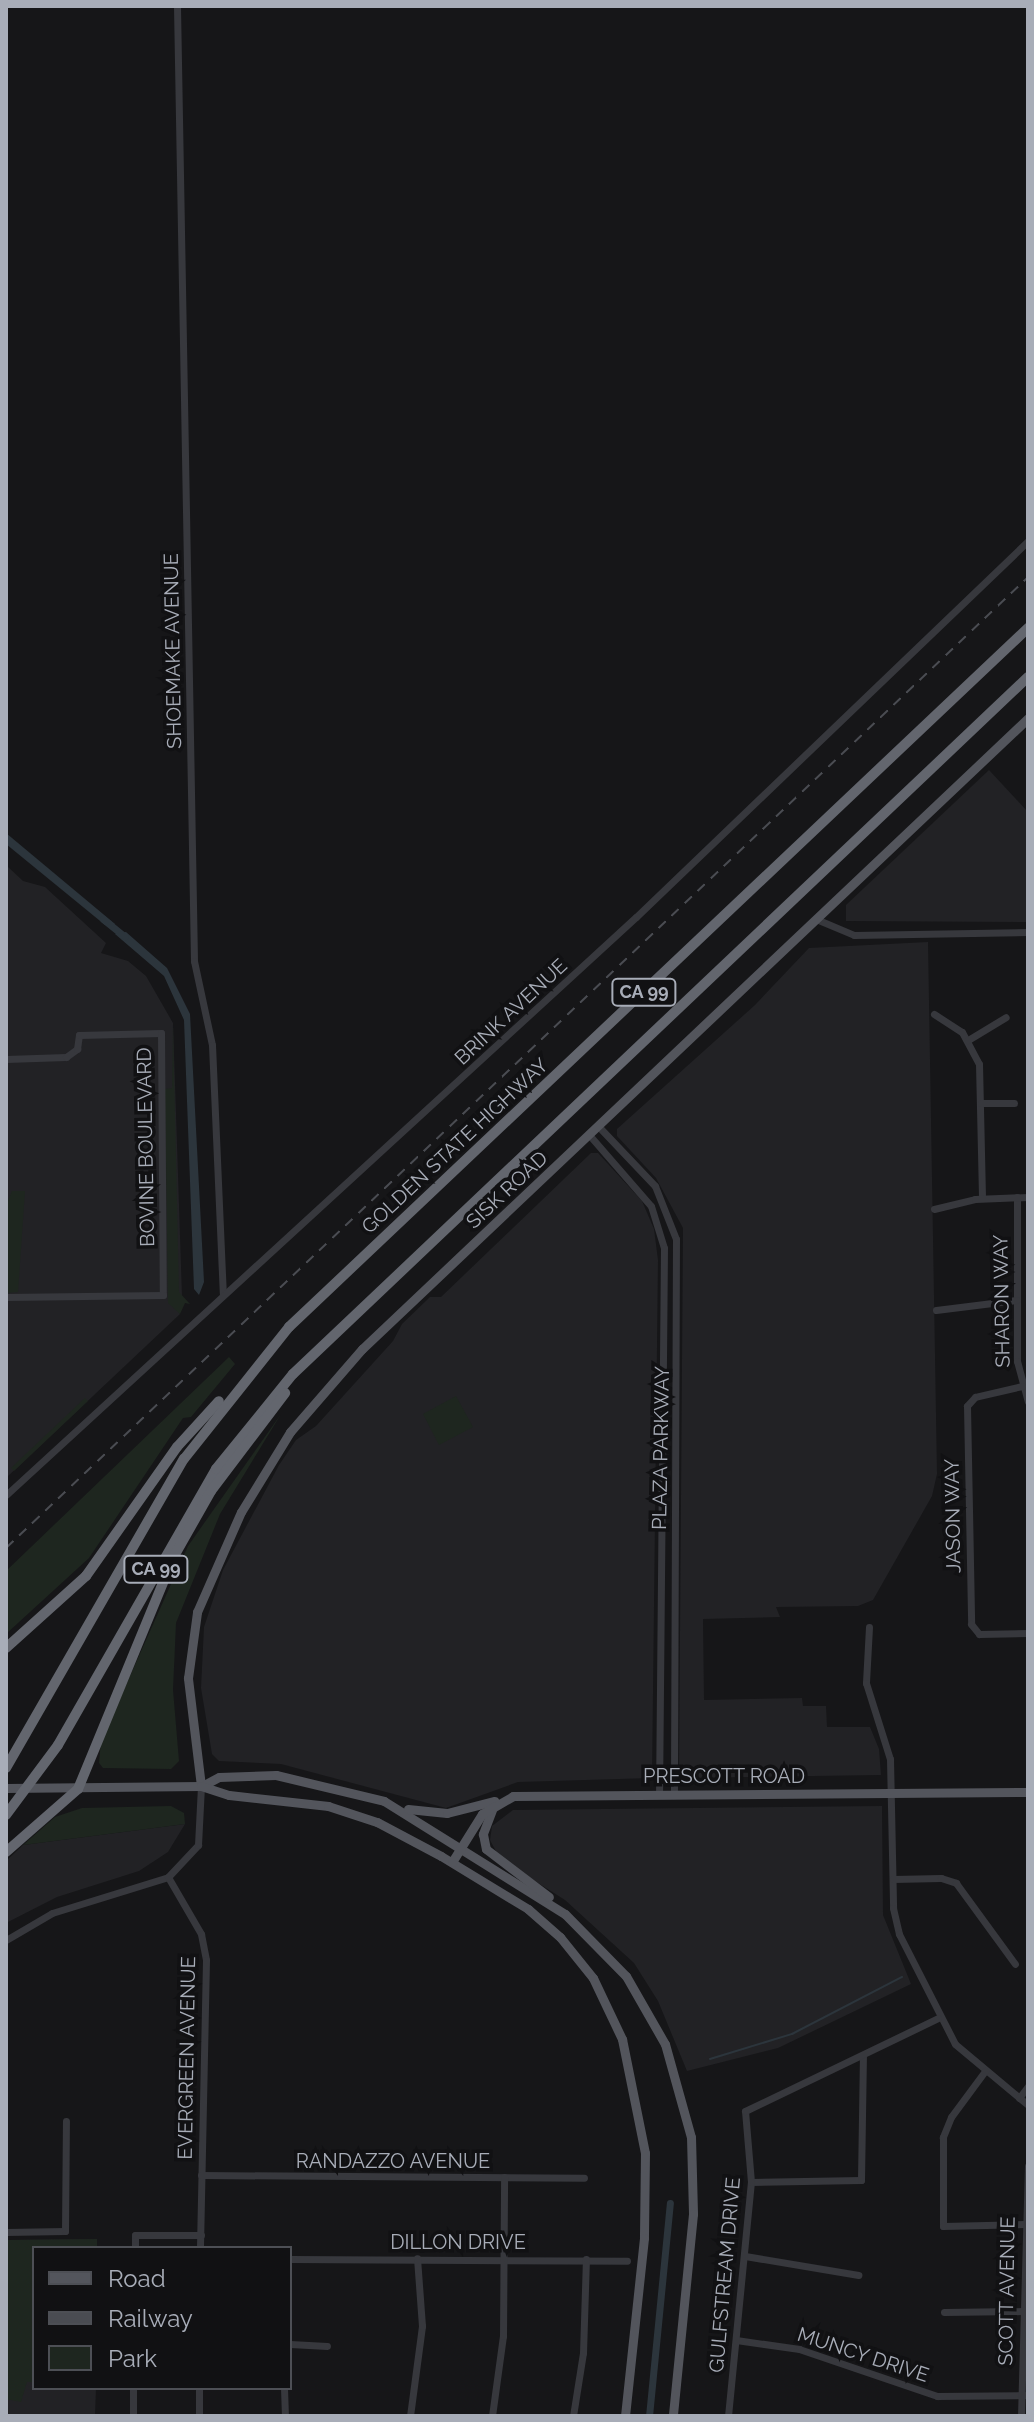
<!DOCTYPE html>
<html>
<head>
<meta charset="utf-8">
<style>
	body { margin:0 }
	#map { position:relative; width:1034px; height:2422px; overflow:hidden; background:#161618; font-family:Raleway,sans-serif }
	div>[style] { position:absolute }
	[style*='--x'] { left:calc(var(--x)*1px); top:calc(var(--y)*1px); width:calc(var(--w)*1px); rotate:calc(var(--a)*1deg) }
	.built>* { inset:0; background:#222225 }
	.green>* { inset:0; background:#1e261f }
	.water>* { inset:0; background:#2c353c }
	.stream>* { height:2px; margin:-1px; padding:0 1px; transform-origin:1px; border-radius:1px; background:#2c353c }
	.canal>* { height:7px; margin:-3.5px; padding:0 3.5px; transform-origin:3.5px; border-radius:3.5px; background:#2c353c }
	.minor>* { height:7px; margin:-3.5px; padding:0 3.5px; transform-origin:3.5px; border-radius:3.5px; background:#37383d }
	.major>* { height:9px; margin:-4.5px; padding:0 4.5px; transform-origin:4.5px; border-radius:4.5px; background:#53555c }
	.highway>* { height:10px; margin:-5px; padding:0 5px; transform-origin:5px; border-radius:5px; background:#63666e }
	.rail>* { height:2px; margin-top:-1px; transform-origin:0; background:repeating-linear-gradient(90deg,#4a4c52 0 10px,transparent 0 18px) }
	span { translate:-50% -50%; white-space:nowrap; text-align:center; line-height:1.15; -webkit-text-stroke:7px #111113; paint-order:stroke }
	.shield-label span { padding:2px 6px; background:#111113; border:2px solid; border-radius:6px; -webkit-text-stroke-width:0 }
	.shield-label { font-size:18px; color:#a8adb8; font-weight:700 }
	.street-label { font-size:20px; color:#a8adb8 }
	.frame { position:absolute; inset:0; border:8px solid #a8adb8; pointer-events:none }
	.legend { position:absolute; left:32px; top:2246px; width:260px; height:144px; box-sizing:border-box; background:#111113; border:2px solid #4d4f55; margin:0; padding:10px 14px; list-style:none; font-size:24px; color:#a8adb8 }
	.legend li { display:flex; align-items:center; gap:16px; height:40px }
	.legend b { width:40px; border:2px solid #4d4f55 }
</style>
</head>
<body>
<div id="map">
	<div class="built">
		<i style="clip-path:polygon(989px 770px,1028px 812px,1028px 922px,846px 921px,846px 905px)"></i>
		<i style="clip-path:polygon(6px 865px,23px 881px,45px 887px,106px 943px,101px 953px,128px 961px,146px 976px,173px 1023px,182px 1296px,173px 1304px,180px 1314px,6px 1478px)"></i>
		<i style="clip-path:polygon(928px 942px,937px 1474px,932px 1496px,873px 1600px,858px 1606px,776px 1607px,780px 1617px,703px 1619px,704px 1700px,802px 1698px,803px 1706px,826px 1706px,827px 1727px,870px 1727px,879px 1749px,881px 1775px,685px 1778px,679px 1770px,683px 1228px,656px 1178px,617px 1136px,617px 1129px,755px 1005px,809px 948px)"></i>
		<i style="clip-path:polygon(591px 1153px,598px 1153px,642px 1201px,654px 1229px,658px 1260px,652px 1778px,518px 1782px,446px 1808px,281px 1764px,219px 1761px,212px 1754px,201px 1688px,204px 1627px,223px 1570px,279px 1465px,296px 1440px,316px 1426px,393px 1341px,402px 1324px,430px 1297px,441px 1297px)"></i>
		<i style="clip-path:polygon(882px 1806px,883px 1915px,911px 1984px,778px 2048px,687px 2071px,658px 2001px,634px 1963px,565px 1900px,500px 1859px,490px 1840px,492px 1826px,513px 1810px)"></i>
		<i style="clip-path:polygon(185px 1824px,168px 1852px,139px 1871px,57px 1897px,6px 1923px,6px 1861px,23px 1845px)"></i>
		<i style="clip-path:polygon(97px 2239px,97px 2248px,34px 2248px,34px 2388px,96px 2388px,95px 2416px,6px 2416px,6px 2240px)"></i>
	</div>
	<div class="green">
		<i style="clip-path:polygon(173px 1023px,179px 1292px,190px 1304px,185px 1303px,180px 1314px,168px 1303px,165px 1089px,172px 1088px)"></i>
		<i style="clip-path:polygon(12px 1191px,25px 1191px,18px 1292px,6px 1293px,6px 1205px)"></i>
		<i style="clip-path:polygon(229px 1357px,235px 1364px,191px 1417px,183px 1418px,89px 1558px,6px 1634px,6px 1571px)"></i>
		<i style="clip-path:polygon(456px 1396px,473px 1427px,439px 1445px,423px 1414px)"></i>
		<i style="clip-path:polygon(85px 1398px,88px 1401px,14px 1471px,11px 1468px)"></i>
		<i style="clip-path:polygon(281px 1414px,220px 1514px,176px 1623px,173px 1690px,179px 1761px,171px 1769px,103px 1768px,99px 1763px,101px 1741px,188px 1546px)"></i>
		<i style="clip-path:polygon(171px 1806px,184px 1813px,185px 1824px,23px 1845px,55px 1817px,82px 1808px)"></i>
		<i style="clip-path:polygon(97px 2239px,97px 2248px,34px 2248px,34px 2382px,27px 2382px,21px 2402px,6px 2399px,6px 2240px)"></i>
	</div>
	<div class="water">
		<i style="clip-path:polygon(6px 833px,115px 924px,114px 925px,105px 925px,6px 844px)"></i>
		<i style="clip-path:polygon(126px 932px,167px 968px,190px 1014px,204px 1282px,199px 1295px,194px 1289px,184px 1020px,164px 976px,115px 934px)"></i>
	</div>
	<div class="stream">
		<i style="--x:710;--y:2059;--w:86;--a:-17"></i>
		<i style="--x:792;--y:2034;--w:124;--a:-27.4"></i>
	</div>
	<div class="canal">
		<i style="--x:103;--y:919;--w:28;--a:39"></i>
		<i style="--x:649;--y:2416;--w:214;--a:-84.4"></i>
	</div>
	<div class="minor">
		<i style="--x:177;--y:6;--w:955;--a:88.98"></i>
		<i style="--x:194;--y:961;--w:86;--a:77.9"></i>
		<i style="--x:212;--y:1045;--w:249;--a:87.5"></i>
		<i style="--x:816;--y:919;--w:41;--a:22.8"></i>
		<i style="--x:854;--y:935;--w:174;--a:-1"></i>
		<i style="--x:934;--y:1014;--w:33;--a:33"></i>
		<i style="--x:962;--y:1032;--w:36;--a:62"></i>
		<i style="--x:979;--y:1064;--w:134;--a:88.7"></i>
		<i style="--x:968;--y:1040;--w:44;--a:-31.2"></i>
		<i style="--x:6;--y:1059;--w:60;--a:-1.9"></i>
		<i style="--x:66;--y:1057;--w:14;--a:-36"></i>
		<i style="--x:77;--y:1049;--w:14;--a:-82"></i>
		<i style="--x:79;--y:1035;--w:82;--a:-1.4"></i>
		<i style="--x:161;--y:1033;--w:262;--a:89.6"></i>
		<i style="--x:163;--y:1295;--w:157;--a:179.3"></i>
		<i style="--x:981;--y:1103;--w:33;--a:0"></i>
		<i style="--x:600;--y:1128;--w:80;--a:46.5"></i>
		<i style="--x:655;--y:1186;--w:57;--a:68.4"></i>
		<i style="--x:676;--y:1239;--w:555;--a:90.21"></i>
		<i style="--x:591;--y:1137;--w:91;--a:49"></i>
		<i style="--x:651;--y:1206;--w:44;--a:72.8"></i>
		<i style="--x:664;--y:1248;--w:546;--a:90.52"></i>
		<i style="--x:1017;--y:1197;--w:164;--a:90"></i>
		<i style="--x:1017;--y:1361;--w:42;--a:75"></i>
		<i style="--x:934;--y:1209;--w:42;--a:-13.7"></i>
		<i style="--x:975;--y:1199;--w:53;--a:-2.2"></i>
		<i style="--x:936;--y:1310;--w:81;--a:-7.1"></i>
		<i style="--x:1022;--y:1386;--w:48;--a:166.8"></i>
		<i style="--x:975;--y:1397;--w:12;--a:132"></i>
		<i style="--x:967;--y:1406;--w:218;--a:88.9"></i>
		<i style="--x:971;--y:1624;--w:13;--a:51"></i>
		<i style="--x:979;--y:1634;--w:49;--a:-1.2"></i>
		<i style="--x:6;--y:1495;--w:855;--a:-42.54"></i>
		<i style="--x:636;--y:917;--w:543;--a:-43.81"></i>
		<i style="--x:869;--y:1627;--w:56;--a:93.1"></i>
		<i style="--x:866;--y:1683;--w:80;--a:72.5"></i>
		<i style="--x:890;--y:1759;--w:149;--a:88.8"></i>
		<i style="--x:893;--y:1908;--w:27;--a:77"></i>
		<i style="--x:899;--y:1934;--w:123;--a:63"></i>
		<i style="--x:955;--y:2044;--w:95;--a:39.9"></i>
		<i style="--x:168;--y:1877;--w:66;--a:59.9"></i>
		<i style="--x:201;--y:1934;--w:26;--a:79"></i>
		<i style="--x:206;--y:1960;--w:288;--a:91.2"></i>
		<i style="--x:893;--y:1879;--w:48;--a:-1.2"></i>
		<i style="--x:941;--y:1878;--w:16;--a:18"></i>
		<i style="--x:956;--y:1883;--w:100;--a:53.9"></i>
		<i style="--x:6;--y:1940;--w:53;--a:-30.4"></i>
		<i style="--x:52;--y:1913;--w:121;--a:-17.2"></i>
		<i style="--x:168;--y:1877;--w:44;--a:-46.8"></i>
		<i style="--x:198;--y:1845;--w:59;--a:-87.1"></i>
		<i style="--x:985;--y:2071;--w:57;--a:126.5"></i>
		<i style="--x:951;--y:2117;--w:22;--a:112"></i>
		<i style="--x:943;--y:2137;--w:89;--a:90"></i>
		<i style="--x:943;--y:2226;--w:81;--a:-1.4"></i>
		<i style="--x:1019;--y:2098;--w:15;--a:-53"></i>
		<i style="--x:201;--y:2175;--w:383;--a:0.4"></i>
		<i style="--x:751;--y:2182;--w:110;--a:-1"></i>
		<i style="--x:861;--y:2180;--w:125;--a:-89.1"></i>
		<i style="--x:6;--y:2232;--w:59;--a:-1"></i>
		<i style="--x:65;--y:2231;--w:110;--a:-89.5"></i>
		<i style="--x:135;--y:2248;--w:13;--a:-90"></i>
		<i style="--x:135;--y:2235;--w:66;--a:0"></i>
		<i style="--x:745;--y:2256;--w:115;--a:9.5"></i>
		<i style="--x:290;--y:2259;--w:337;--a:0.3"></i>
		<i style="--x:944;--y:2312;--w:79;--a:-0.7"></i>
		<i style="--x:736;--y:2340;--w:64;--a:8.1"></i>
		<i style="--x:799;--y:2349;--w:146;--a:18.8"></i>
		<i style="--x:937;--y:2396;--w:91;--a:-0.6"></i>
		<i style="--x:290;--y:2344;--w:37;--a:3"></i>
		<i style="--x:199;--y:2388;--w:28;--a:90"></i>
		<i style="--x:284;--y:2388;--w:28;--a:88"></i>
		<i style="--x:133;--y:2416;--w:28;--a:-90"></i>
		<i style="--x:410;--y:2416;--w:91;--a:-82.4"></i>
		<i style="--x:422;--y:2326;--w:68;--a:-94.2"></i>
		<i style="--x:492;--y:2416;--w:81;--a:-82.2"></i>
		<i style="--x:503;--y:2336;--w:159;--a:-89.6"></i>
		<i style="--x:573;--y:2416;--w:64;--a:-81"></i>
		<i style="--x:583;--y:2353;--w:94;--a:-88.2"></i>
		<i style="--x:728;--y:2416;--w:235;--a:-84.4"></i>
		<i style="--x:751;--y:2182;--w:71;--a:-94.8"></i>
		<i style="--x:745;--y:2111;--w:214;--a:-25.7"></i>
		<i style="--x:1021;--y:2416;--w:250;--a:-88.4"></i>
	</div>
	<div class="major">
		<i style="--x:201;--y:1786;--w:109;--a:-96.9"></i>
		<i style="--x:188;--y:1678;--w:67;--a:-82.2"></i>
		<i style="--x:197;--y:1612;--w:109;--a:-66.3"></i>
		<i style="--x:241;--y:1512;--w:94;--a:-58.5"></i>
		<i style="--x:290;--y:1432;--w:110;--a:-49.1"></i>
		<i style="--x:362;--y:1349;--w:917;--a:-43.45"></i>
		<i style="--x:202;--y:1786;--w:19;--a:-28"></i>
		<i style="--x:219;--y:1777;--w:57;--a:-2"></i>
		<i style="--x:276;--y:1775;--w:111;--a:13.5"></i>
		<i style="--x:384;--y:1801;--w:213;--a:32"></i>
		<i style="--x:565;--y:1914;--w:87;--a:45.5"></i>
		<i style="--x:626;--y:1976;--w:78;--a:60.2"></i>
		<i style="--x:665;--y:2044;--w:97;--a:74.4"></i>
		<i style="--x:691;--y:2137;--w:77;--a:88.5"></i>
		<i style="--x:693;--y:2214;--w:203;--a:95.7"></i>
		<i style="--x:6;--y:1788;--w:195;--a:-0.6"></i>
		<i style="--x:201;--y:1786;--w:29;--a:18"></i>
		<i style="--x:229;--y:1795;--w:100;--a:6.3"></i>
		<i style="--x:328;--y:1806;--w:52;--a:18.1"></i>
		<i style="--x:377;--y:1822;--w:72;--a:28"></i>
		<i style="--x:441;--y:1856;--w:102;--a:31.3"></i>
		<i style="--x:528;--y:1909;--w:43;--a:41.2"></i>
		<i style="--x:560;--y:1937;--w:53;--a:51.2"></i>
		<i style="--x:593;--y:1978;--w:68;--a:64.6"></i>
		<i style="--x:622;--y:2039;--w:116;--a:78.6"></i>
		<i style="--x:645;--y:2153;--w:85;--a:90.7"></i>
		<i style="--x:644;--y:2238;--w:179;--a:96.1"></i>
		<i style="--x:408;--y:1809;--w:39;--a:6"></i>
		<i style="--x:447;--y:1813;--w:49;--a:-14.3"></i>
		<i style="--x:492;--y:1810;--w:26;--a:111"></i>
		<i style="--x:483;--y:1834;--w:15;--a:79"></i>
		<i style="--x:486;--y:1849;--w:79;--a:37.3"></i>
		<i style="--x:452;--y:1862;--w:57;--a:-58"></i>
		<i style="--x:482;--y:1814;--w:36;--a:-30"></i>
		<i style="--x:513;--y:1796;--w:515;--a:-0.45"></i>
	</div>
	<div class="highway">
		<i style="--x:6;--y:1648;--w:108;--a:-42"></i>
		<i style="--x:86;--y:1576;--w:158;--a:-54.8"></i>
		<i style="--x:177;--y:1447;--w:62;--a:-47.6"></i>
		<i style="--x:6;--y:1768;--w:357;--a:-60.1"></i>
		<i style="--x:184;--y:1459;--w:169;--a:-51.5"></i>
		<i style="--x:289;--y:1327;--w:1017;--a:-43.41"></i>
		<i style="--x:6;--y:1815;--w:87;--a:-53.4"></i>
		<i style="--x:58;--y:1745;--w:318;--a:-60.2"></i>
		<i style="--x:216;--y:1469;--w:122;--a:-51"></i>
		<i style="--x:293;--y:1374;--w:1013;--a:-43.48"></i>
		<i style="--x:6;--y:1852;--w:96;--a:-41.2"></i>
		<i style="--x:78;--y:1789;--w:250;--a:-67.6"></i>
		<i style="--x:173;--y:1558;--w:77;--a:-60.4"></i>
		<i style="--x:211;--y:1491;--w:123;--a:-52.9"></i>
	</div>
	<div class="rail">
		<i style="--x:6;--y:1548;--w:1410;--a:-43.53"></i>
	</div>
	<div class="shield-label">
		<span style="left:644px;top:992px">CA 99</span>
		<span style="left:156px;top:1569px">CA 99</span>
	</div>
	<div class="street-label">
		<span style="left:173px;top:651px;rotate:-91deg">SHOEMAKE AVENUE</span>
		<span style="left:511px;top:1012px;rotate:-43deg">BRINK AVENUE</span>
		<span style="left:455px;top:1146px;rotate:-43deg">GOLDEN STATE HIGHWAY</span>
		<span style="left:146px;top:1147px;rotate:-91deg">BOVINE BOULEVARD</span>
		<span style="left:507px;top:1190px;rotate:-43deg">SISK ROAD</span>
		<span style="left:1002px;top:1301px;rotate:-91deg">SHARON WAY</span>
		<span style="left:661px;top:1448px;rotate:-89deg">PLAZA PARKWAY</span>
		<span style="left:953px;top:1516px;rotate:-91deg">JASON WAY</span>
		<span style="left:724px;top:1776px">PRESCOTT ROAD</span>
		<span style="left:187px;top:2058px;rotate:-89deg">EVERGREEN AVENUE</span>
		<span style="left:393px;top:2161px">RANDAZZO AVENUE</span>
		<span style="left:458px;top:2242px">DILLON DRIVE</span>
		<span style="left:725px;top:2275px;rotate:-85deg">GULFSTREAM DRIVE</span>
		<span style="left:1007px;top:2291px;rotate:-89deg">SCOTT AVENUE</span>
		<span style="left:863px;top:2355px;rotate:18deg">MUNCY DRIVE</span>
	</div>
	<div class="frame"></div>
	<ul class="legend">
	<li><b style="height:10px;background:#53555c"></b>Road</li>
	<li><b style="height:10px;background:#4a4c52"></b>Railway</li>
	<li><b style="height:22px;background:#1e261f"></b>Park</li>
	</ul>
</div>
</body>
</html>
